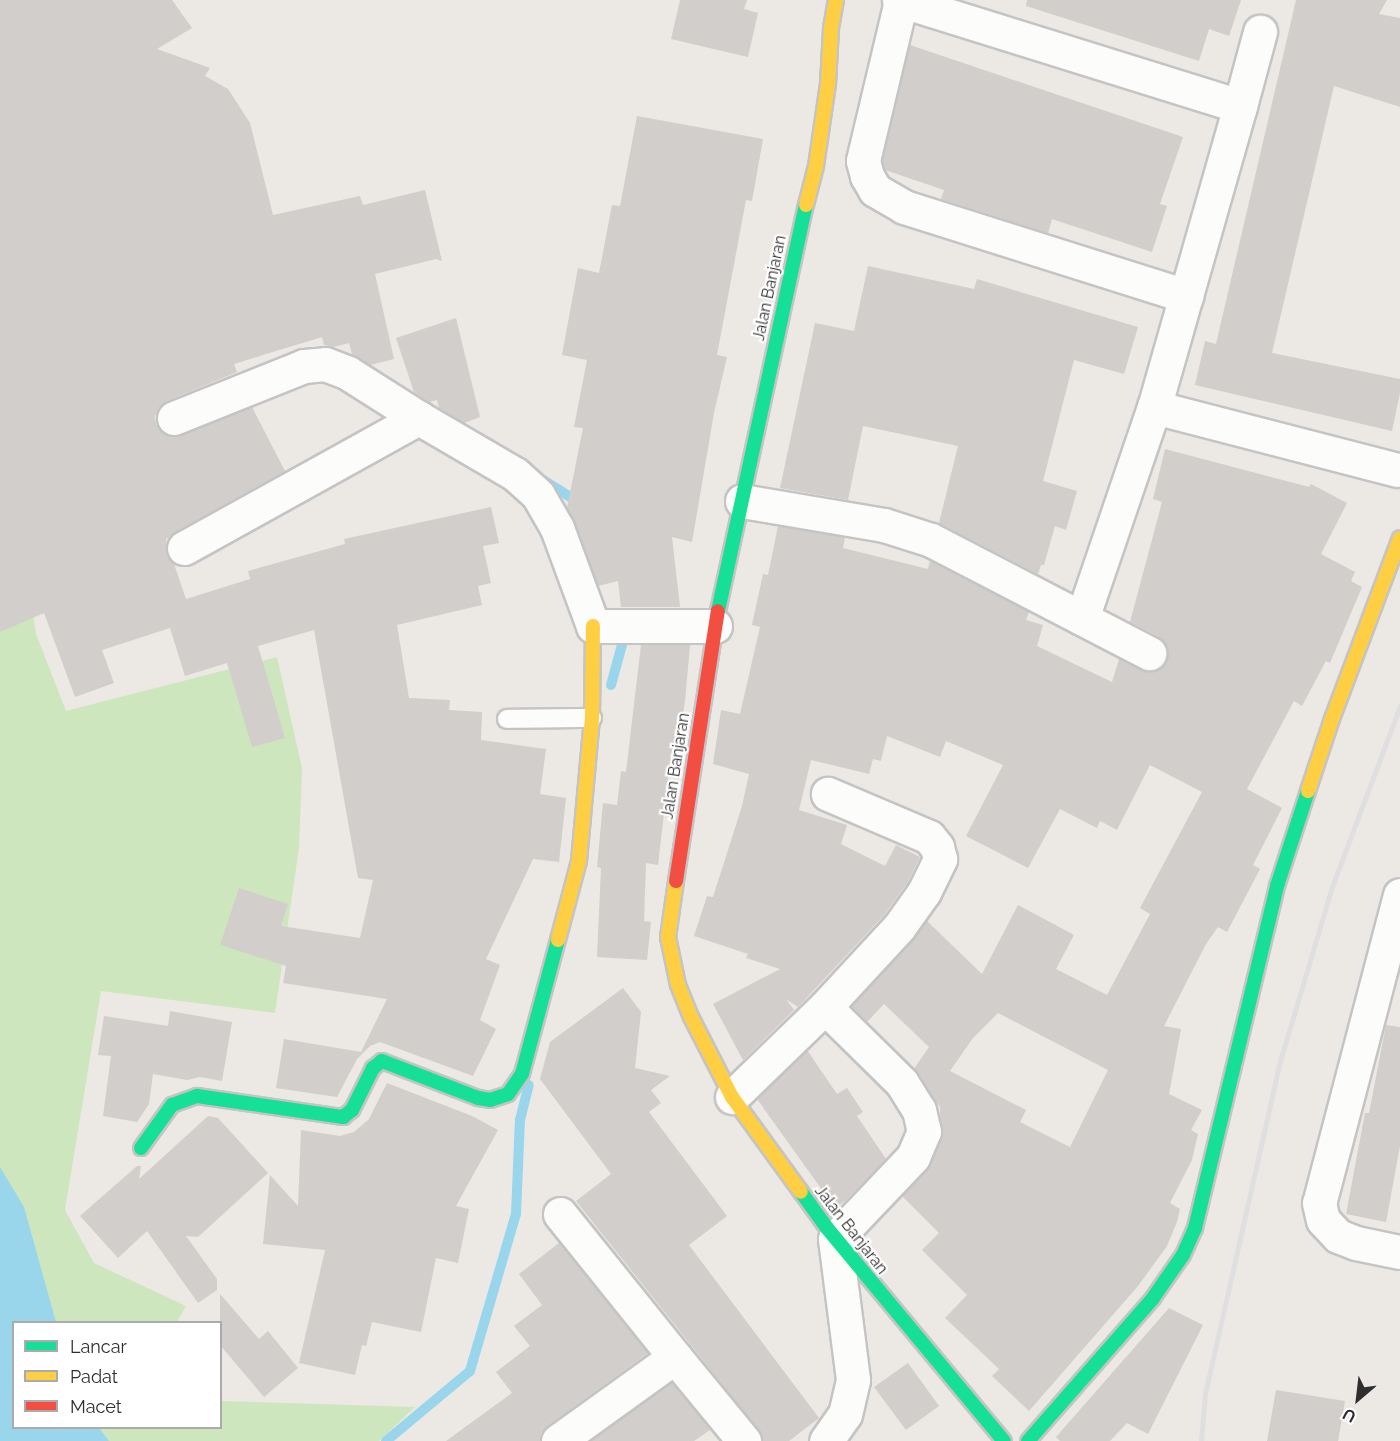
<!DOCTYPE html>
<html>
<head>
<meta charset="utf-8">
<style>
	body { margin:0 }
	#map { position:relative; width:1400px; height:1441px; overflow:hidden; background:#ece8e4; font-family:Raleway,sans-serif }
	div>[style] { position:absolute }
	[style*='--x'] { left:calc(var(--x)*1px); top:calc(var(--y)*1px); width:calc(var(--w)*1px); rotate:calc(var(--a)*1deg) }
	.green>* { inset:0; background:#cee6be }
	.water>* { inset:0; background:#99d6ec }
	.stream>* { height:10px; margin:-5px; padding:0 5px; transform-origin:5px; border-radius:5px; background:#99d6ec }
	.building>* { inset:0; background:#d1cecb }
	.roads { filter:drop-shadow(2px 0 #c5c4c5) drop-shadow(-2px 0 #c5c4c5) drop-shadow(0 2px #c5c4c5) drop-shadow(0 -2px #c5c4c5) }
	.lane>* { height:18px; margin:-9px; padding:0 9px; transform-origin:9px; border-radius:9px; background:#fcfcfb }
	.street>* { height:33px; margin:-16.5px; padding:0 16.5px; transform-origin:16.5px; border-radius:16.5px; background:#fcfcfb }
	.fast>* { height:14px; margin:-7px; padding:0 7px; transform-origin:7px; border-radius:7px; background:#16e098 }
	.slow>* { height:14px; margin:-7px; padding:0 7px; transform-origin:7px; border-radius:7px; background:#ffcf43 }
	.jam>* { height:14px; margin:-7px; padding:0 7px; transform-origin:7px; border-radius:7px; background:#f24e42 }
	.rail>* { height:4.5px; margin:-2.25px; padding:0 2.25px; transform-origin:2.25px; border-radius:2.25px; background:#dfdfe1 }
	span { translate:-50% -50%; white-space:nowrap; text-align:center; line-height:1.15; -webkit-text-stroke:4.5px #fff; paint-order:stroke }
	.street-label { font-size:16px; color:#2e2e2e }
	.legend { position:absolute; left:12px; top:1321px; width:210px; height:108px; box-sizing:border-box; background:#fff; border:2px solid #ababab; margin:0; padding:8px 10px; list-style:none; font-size:18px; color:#2e2e2e }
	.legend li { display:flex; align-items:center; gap:12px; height:30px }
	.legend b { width:30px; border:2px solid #ababab }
	.north { position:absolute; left:1328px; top:1369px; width:60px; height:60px; -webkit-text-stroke:4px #fff; paint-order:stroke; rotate:208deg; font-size:16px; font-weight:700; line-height:24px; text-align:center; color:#2e2e2e }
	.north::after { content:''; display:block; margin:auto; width:21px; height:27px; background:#2e2e2e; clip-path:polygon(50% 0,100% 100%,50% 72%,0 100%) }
</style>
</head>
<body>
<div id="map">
	<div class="green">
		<i style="clip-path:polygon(0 529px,29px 590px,36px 634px,66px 711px,277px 657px,302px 768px,299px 848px,275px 1013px,101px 991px,65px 1210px,94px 1263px,186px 1306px,177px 1322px,14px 1322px,14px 1428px,220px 1428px,221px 1401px,415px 1407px,379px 1441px,0 1441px)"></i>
	</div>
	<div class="water">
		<i style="clip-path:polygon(0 1167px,24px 1207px,56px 1322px,14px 1322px,14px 1428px,99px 1428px,109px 1441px,0 1441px)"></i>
	</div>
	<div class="stream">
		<i style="--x:540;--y:478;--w:47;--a:32"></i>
		<i style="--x:611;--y:685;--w:46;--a:-74.7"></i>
		<i style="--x:386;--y:1441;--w:109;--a:-39.8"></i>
		<i style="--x:470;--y:1371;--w:164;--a:-73.7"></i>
		<i style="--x:516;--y:1214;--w:94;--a:-87.6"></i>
		<i style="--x:520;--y:1120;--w:36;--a:-76"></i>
	</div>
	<div class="building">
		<i style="clip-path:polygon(0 0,172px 0,192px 28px,157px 49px,210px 68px,205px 76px,228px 89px,250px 123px,273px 215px,360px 196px,363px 205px,425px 190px,442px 261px,436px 259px,375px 274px,394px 359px,370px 365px,352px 354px,349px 343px,333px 347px,324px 345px,322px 337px,234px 364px,237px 372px,167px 401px,159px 407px,155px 416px,156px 424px,162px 432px,172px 437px,252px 407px,285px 471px,175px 532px,166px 539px,167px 557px,174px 564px,186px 599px,250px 579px,248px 571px,345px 544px,344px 539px,491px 507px,499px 543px,483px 546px,491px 583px,478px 586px,482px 605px,397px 625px,409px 698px,450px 700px,449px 710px,482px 712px,481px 740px,546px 749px,540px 794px,566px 798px,559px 862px,533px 859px,486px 959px,500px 965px,480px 1020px,496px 1029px,473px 1076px,380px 1042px,370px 1046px,357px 1059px,337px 1097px,276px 1088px,284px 1039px,361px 1052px,387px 999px,283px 983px,286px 966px,220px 945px,239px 888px,288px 904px,281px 926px,360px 938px,373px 880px,358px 878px,314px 630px,258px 646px,285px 738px,252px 747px,227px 663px,185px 676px,170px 628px,102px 650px,114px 683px,75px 697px,44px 613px,0 632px)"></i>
		<i style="clip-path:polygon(680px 0,747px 0,744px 9px,758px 13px,748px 57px,671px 39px)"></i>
		<i style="clip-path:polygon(1027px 0,1241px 0,1229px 36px,1209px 29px,1199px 61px,1026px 6px)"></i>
		<i style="clip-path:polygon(1296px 0,1387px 0,1379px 14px,1400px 18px,1400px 107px,1334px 86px,1272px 353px,1400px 379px,1400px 393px,1392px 431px,1195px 385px,1205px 341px,1216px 344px)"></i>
		<i style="clip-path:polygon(910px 45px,1183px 137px,1160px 204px,1167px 206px,1152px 252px,1052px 219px,1048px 233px,941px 199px,944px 190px,885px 170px,882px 161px)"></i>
		<i style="clip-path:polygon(637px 116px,763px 139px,752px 201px,746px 200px,717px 355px,727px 357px,714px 413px,692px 542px,672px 537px,680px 607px,621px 607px,618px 581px,598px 586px,567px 508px,583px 428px,574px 427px,587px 360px,562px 355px,578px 268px,599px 273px,612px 205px,620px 206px)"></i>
		<i style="clip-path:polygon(868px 266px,974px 289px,977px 279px,1138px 327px,1124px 374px,1074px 360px,1043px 481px,1077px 491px,1066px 530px,1055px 526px,1044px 565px,1041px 565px,1038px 574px,939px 523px,958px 446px,863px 426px,848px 500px,780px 488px,815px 323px,854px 331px)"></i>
		<i style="clip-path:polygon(456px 318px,480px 417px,464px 423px,439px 408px,437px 400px,429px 402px,414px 392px,396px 338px)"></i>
		<i style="clip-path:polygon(evenodd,1165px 449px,1309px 487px,1311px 484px,1347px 503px,1321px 554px,1355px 572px,1351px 581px,1362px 587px,1330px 663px,1326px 661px,1302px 706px,1294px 701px,1247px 789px,1282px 808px,1253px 865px,1260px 869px,1227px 932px,1218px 927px,1206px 944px,1164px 1026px,1181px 1029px,1169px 1094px,1202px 1110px,1191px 1130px,1198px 1134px,1192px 1160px,1170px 1203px,1180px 1209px,1177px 1222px,1167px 1246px,1138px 1286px,1029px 1411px,992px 1376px,999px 1369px,945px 1318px,967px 1295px,922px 1250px,939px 1233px,902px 1196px,927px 1170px,941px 1138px,940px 1107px,914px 1069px,929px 1047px,884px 1004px,867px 1022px,851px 1006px,913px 940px,927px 921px,982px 974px,1018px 905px,1074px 935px,1056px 969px,1107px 995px,1150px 914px,1140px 908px,1202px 792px,1150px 765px,1117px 830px,1100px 821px,1097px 828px,1060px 809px,1028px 868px,966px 836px,1003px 765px,946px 741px,940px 757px,887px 736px,881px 761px,873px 759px,869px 774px,811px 760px,799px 810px,847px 825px,841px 844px,885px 866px,896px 845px,920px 857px,908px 882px,884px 915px,798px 1007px,786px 999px,794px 1010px,743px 1060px,713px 1004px,780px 969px,746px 958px,748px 954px,694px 936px,707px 896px,713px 897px,742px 806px,749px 774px,713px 764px,721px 710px,740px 714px,760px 627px,752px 625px,763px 574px,768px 575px,778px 526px,845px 537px,843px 548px,928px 569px,930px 561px,1029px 612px,1026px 620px,1043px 625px,1037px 646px,1112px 682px,1119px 659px,1141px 670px,1150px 672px,1160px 668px,1166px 661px,1168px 652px,1165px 643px,1158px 636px,1130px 622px,1162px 502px,1153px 499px,1165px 449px,998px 1013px,1108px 1070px,1070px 1147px,1020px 1122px,1026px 1110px,950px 1071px,973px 1038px,998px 1013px)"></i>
		<i style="clip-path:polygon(641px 645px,690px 645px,685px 701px,677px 755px,671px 753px,658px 865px,646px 863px,644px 921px,651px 922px,647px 960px,597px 957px,601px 868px,597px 867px,603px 803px,617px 805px,621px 771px,626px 772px)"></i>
		<i style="clip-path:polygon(623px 988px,641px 1012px,635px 1068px,670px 1076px,651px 1090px,661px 1103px,649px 1112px,727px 1216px,689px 1245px,819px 1418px,789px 1441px,762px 1441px,758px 1429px,576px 1201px,611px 1174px,540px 1079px,550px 1042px)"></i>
		<i style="clip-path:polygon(170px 1011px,232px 1022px,222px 1081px,200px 1077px,187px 1080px,153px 1074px,149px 1104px,137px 1122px,103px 1116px,111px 1056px,98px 1055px,104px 1016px,168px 1026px)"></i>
		<i style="clip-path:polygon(1386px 1025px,1400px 1027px,1400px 1146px,1386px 1222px,1346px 1214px,1365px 1113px,1369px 1113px)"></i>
		<i style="clip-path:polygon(807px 1050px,837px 1094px,847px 1088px,863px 1112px,857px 1116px,886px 1159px,845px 1201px,835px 1208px,757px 1099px)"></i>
		<i style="clip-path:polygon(387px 1083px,472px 1116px,498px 1130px,456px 1206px,469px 1209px,458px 1263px,436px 1258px,421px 1332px,372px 1322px,366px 1346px,362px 1345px,355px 1375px,299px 1363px,325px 1250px,263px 1244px,270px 1175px,298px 1206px,301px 1130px,340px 1136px,354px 1132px,369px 1119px)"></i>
		<i style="clip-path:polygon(208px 1116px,218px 1118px,268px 1173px,198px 1237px,186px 1236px,217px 1279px,217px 1290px,198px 1303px,147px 1231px,118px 1258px,80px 1216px,137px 1166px,141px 1166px,139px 1179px)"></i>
		<i style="clip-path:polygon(559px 1243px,648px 1353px,547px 1426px,541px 1433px,540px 1441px,446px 1441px,512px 1393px,496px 1372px,530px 1346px,514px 1326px,542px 1305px,519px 1274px)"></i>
		<i style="clip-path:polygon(220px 1294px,259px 1339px,268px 1331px,298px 1368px,264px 1397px,220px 1345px)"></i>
		<i style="clip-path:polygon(1169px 1308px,1203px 1325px,1148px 1434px,1127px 1423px,1110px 1441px,1060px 1441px,1056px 1437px)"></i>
		<i style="clip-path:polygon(908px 1363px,939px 1406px,906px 1430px,874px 1387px)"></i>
		<i style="clip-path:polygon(672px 1382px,710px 1430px,694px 1441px,590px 1441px)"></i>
		<i style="clip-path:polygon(1276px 1390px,1345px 1401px,1338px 1441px,1267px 1441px)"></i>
	</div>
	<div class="roads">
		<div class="lane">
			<i style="--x:507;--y:719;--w:85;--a:-0.7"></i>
		</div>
		<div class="street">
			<i style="--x:899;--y:0;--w:357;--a:17.3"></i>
			<i style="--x:1240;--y:106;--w:313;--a:105.9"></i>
			<i style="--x:1154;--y:407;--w:223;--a:108.8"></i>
			<i style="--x:901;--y:1;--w:164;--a:103.4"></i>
			<i style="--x:863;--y:161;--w:16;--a:75"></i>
			<i style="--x:867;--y:176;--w:16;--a:60"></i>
			<i style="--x:875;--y:190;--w:34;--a:30"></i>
			<i style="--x:904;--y:207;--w:296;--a:17.5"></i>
			<i style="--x:1240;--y:106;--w:77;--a:-74.9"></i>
			<i style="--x:1154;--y:407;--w:251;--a:14.5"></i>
			<i style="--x:174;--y:418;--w:140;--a:-21.8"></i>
			<i style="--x:304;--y:366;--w:21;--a:-5"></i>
			<i style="--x:325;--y:364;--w:25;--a:21"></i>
			<i style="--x:348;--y:373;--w:84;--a:32.4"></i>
			<i style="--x:742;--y:501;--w:144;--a:9.6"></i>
			<i style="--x:884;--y:525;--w:49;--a:17.7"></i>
			<i style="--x:931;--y:540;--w:246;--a:27.4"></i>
			<i style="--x:184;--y:548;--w:269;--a:-29"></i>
			<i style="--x:419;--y:418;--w:111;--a:30.3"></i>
			<i style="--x:515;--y:474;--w:31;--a:42"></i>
			<i style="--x:538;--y:495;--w:38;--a:60"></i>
			<i style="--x:557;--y:528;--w:104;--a:69.8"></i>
			<i style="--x:593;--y:626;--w:122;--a:0"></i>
			<i style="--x:1400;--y:895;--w:318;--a:104.7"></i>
			<i style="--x:1319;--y:1203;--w:17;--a:77"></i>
			<i style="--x:1323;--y:1220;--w:22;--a:47"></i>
			<i style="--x:1338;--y:1236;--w:19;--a:21"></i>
			<i style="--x:1356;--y:1243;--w:45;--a:11.6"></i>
			<i style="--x:825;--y:1007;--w:108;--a:44.6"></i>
			<i style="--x:902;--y:1083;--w:32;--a:58"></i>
			<i style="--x:919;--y:1110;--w:22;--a:77"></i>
			<i style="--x:924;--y:1131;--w:28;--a:113"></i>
			<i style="--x:913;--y:1157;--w:113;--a:133.6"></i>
			<i style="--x:835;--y:1239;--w:142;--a:82.7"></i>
			<i style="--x:853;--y:1380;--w:35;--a:103"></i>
			<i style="--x:845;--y:1414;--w:33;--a:125"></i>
			<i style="--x:732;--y:1097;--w:129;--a:-44.1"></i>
			<i style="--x:825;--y:1007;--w:109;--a:-47.2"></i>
			<i style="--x:899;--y:927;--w:43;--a:-54.5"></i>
			<i style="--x:924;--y:892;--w:37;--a:-64"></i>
			<i style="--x:940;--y:859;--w:12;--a:-104"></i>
			<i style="--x:937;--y:847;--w:13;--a:-129"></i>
			<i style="--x:929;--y:837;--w:110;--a:-156.9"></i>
			<i style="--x:560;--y:1214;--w:184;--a:51.2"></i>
			<i style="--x:558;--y:1441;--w:144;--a:-35.7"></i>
			<i style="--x:675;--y:1357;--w:109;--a:50.6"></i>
		</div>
		<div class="fast">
			<i style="--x:718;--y:611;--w:415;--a:-77.8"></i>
			<i style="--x:141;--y:1148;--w:53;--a:-54.2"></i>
			<i style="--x:172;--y:1105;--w:27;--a:-20"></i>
			<i style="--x:197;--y:1096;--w:148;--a:8.2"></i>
			<i style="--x:343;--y:1117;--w:11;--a:-38"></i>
			<i style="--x:352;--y:1110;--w:47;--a:-63.4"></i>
			<i style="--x:373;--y:1068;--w:11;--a:-38"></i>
			<i style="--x:382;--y:1061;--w:103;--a:21.1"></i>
			<i style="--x:478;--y:1098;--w:12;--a:9"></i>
			<i style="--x:490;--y:1100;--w:19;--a:-18"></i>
			<i style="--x:508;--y:1094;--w:24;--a:-55"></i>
			<i style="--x:522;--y:1074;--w:139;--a:-75"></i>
			<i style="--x:801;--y:1192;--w:44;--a:54.2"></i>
			<i style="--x:827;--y:1228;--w:277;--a:50.3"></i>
			<i style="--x:1028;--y:1441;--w:190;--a:-48.8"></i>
			<i style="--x:1153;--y:1298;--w:52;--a:-55.1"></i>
			<i style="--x:1183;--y:1255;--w:30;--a:-66"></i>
			<i style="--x:1195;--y:1228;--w:352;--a:-76.5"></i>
			<i style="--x:1277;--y:886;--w:100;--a:-71.9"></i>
		</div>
		<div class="slow">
			<i style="--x:806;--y:205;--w:40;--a:-75.6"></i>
			<i style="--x:816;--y:166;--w:83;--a:-81.7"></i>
			<i style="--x:828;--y:84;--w:56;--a:-86.9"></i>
			<i style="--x:831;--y:28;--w:28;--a:-80"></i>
			<i style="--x:1308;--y:791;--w:76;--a:-71.6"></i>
			<i style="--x:1332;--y:719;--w:193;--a:-69.4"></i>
			<i style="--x:676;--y:881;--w:57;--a:98.1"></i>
			<i style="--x:668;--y:937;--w:49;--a:78.2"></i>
			<i style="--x:678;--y:985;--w:35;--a:68"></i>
			<i style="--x:691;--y:1017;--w:90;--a:62.9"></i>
			<i style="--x:732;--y:1097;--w:117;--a:54"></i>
			<i style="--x:558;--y:940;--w:82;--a:-75.1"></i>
			<i style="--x:579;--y:861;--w:144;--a:-84.8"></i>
			<i style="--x:592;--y:718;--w:92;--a:-89.4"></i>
		</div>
		<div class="jam">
			<i style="--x:676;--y:881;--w:273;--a:-81.2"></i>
		</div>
	</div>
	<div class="rail">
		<i style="--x:1201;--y:1441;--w:47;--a:-85.1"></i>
		<i style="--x:1205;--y:1394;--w:344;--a:-77.3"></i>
		<i style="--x:1281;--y:1058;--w:178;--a:-73.4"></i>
		<i style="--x:1332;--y:887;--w:193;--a:-69.4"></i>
	</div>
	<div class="street-label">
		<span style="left:770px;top:288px;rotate:-78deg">Jalan Banjaran</span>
		<span style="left:676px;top:766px;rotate:-81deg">Jalan Banjaran</span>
		<span style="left:851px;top:1230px;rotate:52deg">Jalan Banjaran</span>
	</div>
	<ul class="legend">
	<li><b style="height:8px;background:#16e098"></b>Lancar</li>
	<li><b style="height:8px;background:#ffcf43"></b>Padat</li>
	<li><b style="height:8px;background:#f24e42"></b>Macet</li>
	</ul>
	<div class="north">U</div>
</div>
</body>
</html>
